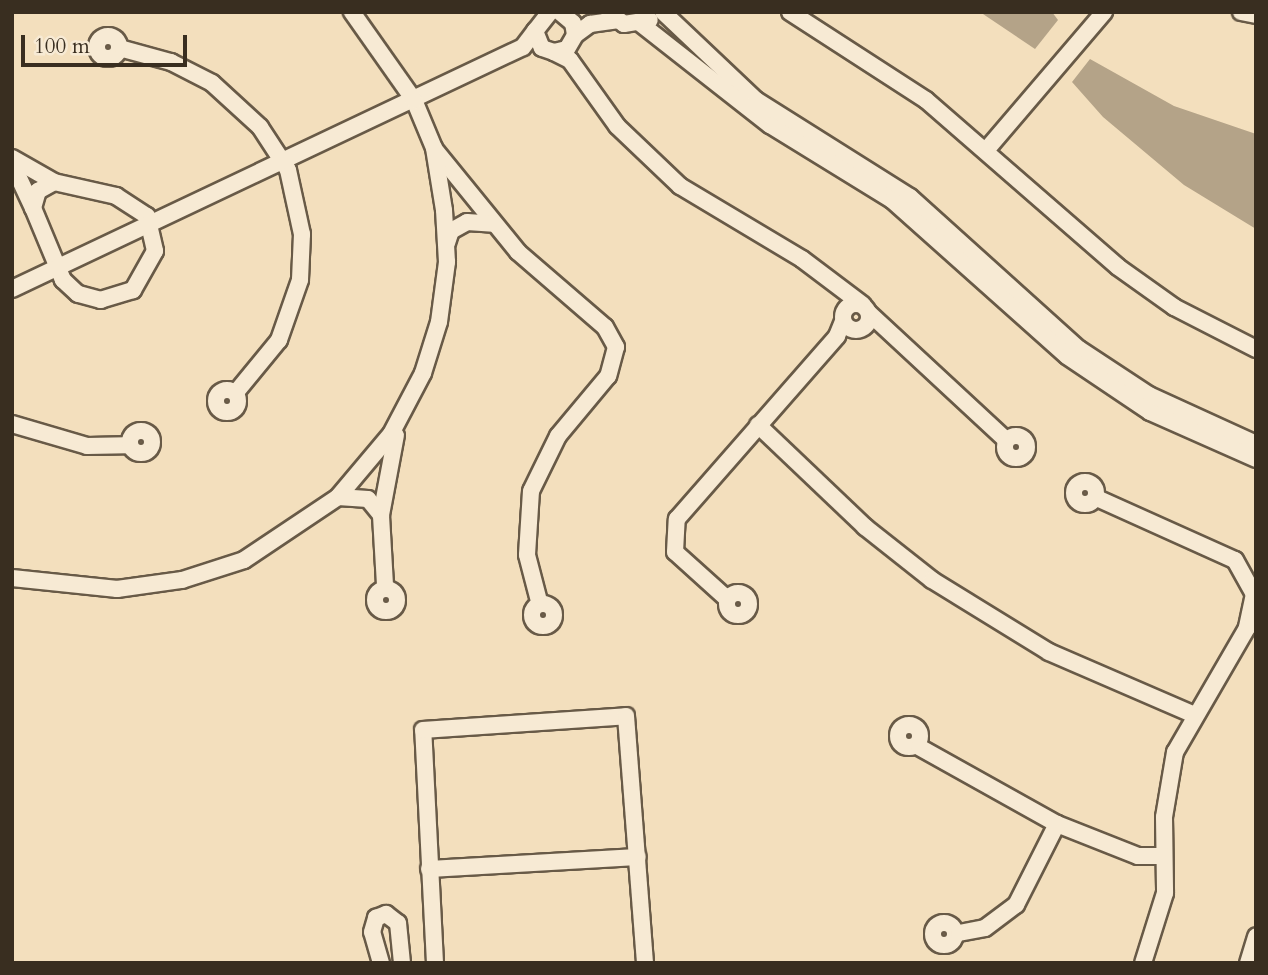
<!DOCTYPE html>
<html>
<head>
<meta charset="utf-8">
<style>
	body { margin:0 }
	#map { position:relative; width:1268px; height:975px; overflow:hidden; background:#f3dfbd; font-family:Cardo,serif }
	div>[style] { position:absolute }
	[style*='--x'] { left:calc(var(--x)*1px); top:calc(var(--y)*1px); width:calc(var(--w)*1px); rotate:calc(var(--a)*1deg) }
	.water>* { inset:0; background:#b4a388 }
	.roads { filter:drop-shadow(2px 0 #685a47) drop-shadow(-2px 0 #685a47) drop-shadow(0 2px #685a47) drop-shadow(0 -2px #685a47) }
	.minor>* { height:16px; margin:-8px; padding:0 8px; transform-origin:8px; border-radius:8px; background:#f7ead4 }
	.minor>.ring { margin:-8px; padding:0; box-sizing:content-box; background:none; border:16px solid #f7ead4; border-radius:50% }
	span { translate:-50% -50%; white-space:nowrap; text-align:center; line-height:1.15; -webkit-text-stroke:5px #f7ead4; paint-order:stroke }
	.frame { position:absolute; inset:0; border:14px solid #392e20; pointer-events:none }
	.scale { position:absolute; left:21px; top:35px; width:166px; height:32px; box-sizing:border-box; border:4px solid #392e20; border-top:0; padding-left:9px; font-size:21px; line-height:24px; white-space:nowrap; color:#392e20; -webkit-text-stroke:5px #f7ead4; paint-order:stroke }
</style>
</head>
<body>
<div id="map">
	<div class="water">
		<i style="clip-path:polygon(980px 12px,1052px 12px,1058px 20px,1035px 49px)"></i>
		<i style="clip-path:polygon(1090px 59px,1174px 106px,1256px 134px,1256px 229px,1184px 185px,1103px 117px,1072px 82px)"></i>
	</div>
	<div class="roads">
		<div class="minor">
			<i style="--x:550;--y:12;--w:24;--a:128"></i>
			<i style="--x:535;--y:31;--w:18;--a:68"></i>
			<i style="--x:542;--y:48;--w:13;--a:18"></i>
			<i style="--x:554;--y:52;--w:13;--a:-13"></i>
			<i style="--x:567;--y:49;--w:16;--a:-60"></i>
			<i style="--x:575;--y:35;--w:12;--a:-99"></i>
			<i style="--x:573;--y:23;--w:17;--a:-140"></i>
			<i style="--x:609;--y:12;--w:19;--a:39"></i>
			<i style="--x:624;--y:24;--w:26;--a:-9"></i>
			<i style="--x:663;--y:12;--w:128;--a:43.4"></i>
			<i style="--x:756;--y:100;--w:182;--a:32.2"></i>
			<i style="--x:910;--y:197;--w:227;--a:42"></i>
			<i style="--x:1079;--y:349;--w:84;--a:33.3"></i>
			<i style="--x:1149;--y:395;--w:118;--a:24.6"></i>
			<i style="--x:790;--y:12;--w:162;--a:32.9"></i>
			<i style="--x:926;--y:100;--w:254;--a:41"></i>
			<i style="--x:1118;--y:267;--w:69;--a:35.5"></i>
			<i style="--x:1174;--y:307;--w:92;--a:27.1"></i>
			<i style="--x:1241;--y:12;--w:15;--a:11"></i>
			<i style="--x:641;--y:24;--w:164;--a:38.1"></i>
			<i style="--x:770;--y:125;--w:143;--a:31.6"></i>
			<i style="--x:892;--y:200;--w:234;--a:41.7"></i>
			<i style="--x:1067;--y:356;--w:100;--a:34"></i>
			<i style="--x:1150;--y:412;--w:116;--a:23.9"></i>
			<i style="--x:575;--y:35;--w:19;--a:-36"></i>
			<i style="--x:590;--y:24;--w:27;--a:-8"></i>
			<i class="ring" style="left:97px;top:36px;width:6px;height:6px"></i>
			<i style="--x:123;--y:49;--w:50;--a:15.2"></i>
			<i style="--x:171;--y:62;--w:46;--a:27.1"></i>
			<i style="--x:212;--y:83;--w:65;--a:42.5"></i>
			<i style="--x:260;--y:127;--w:51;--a:56.9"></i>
			<i style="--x:288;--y:170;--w:66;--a:77.7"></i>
			<i style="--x:302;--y:234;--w:46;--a:92.5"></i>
			<i style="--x:300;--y:280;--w:64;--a:109.3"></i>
			<i style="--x:279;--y:340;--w:65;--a:129.4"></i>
			<i style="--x:554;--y:52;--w:18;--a:27"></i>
			<i style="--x:570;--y:60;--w:81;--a:54.5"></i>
			<i style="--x:617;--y:126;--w:87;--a:43.6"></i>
			<i style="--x:680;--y:186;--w:142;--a:30.9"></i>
			<i style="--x:802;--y:259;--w:76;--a:37"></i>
			<i style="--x:988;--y:148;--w:179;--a:-49.5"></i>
			<i style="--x:436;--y:151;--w:130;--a:50.9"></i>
			<i style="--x:518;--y:252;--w:115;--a:40.8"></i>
			<i style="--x:605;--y:327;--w:23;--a:61"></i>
			<i style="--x:616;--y:347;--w:30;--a:105"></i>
			<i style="--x:608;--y:376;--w:78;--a:129.8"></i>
			<i style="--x:558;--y:436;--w:61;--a:116.1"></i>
			<i style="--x:531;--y:491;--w:64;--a:93.6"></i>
			<i style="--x:527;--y:555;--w:48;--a:75.4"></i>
			<i style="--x:12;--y:158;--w:48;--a:29.7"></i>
			<i style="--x:12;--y:163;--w:50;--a:65"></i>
			<i style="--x:54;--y:182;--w:64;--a:12.7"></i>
			<i style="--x:116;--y:196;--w:37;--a:33"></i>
			<i style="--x:147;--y:216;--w:36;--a:77"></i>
			<i style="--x:155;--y:251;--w:45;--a:119.4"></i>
			<i style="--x:133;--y:290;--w:34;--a:163"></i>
			<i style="--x:101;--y:300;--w:24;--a:-165"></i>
			<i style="--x:78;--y:294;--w:21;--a:-137"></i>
			<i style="--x:63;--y:280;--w:78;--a:-112.6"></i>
			<i style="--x:33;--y:208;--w:18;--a:-74"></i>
			<i style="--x:38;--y:191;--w:18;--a:-29"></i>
			<i style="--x:447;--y:243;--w:13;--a:-72"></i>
			<i style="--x:451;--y:231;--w:18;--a:-29"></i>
			<i style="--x:467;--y:222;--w:26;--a:4"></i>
			<i style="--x:12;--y:289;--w:565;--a:-25.34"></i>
			<i style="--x:523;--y:47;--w:20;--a:-53"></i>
			<i class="ring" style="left:843px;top:304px;width:10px;height:10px"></i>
			<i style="--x:869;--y:313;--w:184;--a:42.8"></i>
			<i class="ring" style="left:216px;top:390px;width:6px;height:6px"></i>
			<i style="--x:12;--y:424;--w:78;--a:16.3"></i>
			<i style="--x:87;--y:446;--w:39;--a:-1"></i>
			<i style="--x:758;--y:425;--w:148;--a:43.6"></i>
			<i style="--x:865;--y:527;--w:85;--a:38.3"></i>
			<i style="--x:932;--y:580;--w:137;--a:31.6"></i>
			<i style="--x:1049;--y:652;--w:156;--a:23.4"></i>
			<i class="ring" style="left:130px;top:431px;width:6px;height:6px"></i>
			<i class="ring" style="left:1005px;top:436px;width:6px;height:6px"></i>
			<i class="ring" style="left:1074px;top:482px;width:6px;height:6px"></i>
			<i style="--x:338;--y:497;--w:30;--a:4"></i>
			<i style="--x:368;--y:499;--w:21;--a:51"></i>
			<i style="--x:1099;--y:499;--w:149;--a:24.2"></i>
			<i style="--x:1235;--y:560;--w:39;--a:61"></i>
			<i style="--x:1254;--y:594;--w:35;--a:102"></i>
			<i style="--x:1247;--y:628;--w:143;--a:120.1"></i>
			<i style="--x:1175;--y:752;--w:66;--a:99.6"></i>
			<i style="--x:1164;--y:817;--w:76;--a:89.2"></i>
			<i style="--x:1165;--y:893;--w:73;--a:107.4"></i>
			<i style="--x:12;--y:578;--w:106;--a:6"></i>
			<i style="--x:117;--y:589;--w:66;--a:-7.9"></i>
			<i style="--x:182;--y:580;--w:65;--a:-17.9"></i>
			<i style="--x:244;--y:560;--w:113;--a:-33.8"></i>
			<i style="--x:338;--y:497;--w:82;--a:-49.9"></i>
			<i style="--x:391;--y:434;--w:69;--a:-62.3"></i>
			<i style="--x:423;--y:373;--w:53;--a:-72.6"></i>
			<i style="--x:439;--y:322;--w:61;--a:-82.4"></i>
			<i style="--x:447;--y:262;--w:52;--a:-93.3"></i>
			<i style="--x:444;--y:210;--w:63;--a:-99.2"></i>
			<i style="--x:434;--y:148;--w:52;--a:-112.6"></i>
			<i style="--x:414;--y:100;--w:108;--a:-125.2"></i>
			<i style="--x:385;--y:585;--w:70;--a:-93.3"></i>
			<i style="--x:381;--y:515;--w:81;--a:-79.4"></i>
			<i class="ring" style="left:375px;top:589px;width:6px;height:6px"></i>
			<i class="ring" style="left:727px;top:593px;width:6px;height:6px"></i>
			<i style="--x:725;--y:597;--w:67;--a:-138"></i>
			<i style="--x:675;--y:552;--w:33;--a:-87"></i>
			<i style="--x:677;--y:519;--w:243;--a:-48.8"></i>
			<i style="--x:837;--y:336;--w:16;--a:-68"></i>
			<i class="ring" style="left:532px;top:604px;width:6px;height:6px"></i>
			<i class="ring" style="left:898px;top:725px;width:6px;height:6px"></i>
			<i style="--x:919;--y:747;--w:158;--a:29.2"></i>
			<i style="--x:1057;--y:824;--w:87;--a:21.6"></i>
			<i style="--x:1138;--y:856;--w:26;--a:0"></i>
			<i style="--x:429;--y:869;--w:209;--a:-3.3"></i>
			<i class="ring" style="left:933px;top:923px;width:6px;height:6px"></i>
			<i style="--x:959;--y:933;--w:26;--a:-11"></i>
			<i style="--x:985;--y:928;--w:39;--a:-37"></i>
			<i style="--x:1016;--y:905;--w:91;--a:-63.2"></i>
			<i style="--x:381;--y:963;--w:32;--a:-106"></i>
			<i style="--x:372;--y:932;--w:15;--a:-74"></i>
			<i style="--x:376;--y:918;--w:11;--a:-22"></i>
			<i style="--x:386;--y:914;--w:15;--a:37"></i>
			<i style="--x:398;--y:923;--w:40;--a:84.3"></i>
			<i style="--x:435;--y:963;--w:233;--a:-92.9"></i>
			<i style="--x:423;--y:730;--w:203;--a:-3.9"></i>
			<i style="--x:626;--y:716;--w:248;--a:85.6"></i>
			<i style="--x:1248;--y:963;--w:28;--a:-73"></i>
		</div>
	</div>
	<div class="frame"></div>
	<div class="scale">100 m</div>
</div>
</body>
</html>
